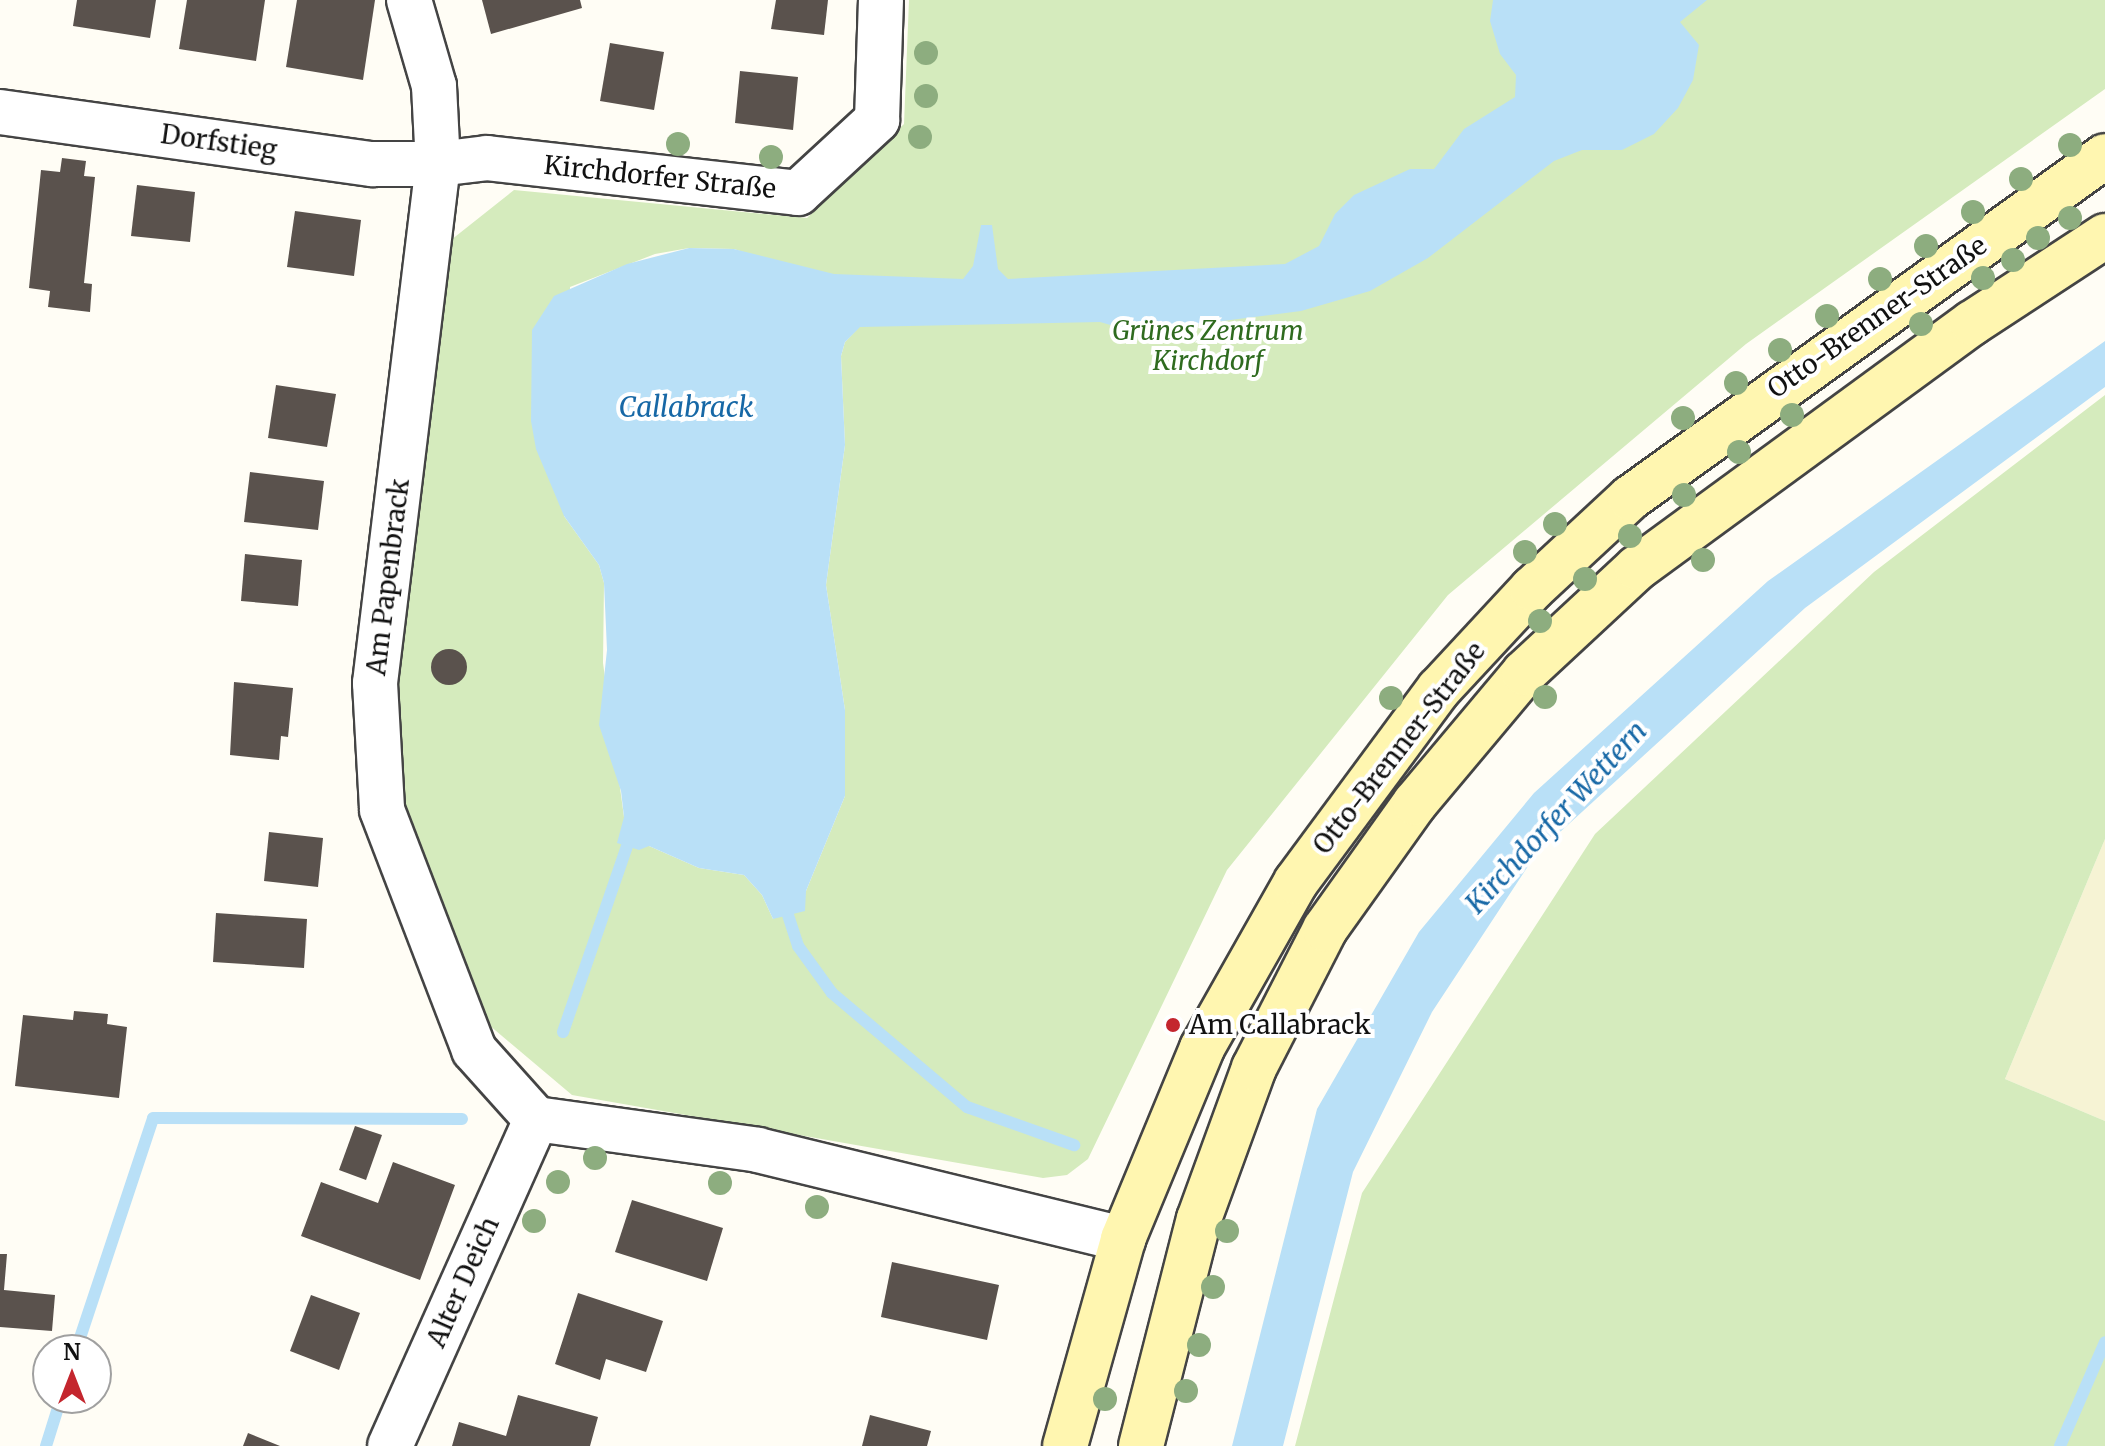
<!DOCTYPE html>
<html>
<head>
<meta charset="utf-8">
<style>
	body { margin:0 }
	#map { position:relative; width:2105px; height:1446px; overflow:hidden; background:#fffdf5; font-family:Merriweather,serif }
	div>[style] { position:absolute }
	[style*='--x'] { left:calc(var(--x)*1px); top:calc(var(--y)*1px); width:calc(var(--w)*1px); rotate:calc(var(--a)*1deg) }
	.farmland>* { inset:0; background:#f6f3d4 }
	.green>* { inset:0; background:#d5ebbd }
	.water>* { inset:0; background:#b9e0f7 }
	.stream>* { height:12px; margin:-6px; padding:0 6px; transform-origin:6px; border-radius:6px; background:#b9e0f7 }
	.building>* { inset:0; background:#5a524d }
	.round { border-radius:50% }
	.roads { filter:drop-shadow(2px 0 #444) drop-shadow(-2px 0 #444) drop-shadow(0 2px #444) drop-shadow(0 -2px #444) }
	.street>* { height:44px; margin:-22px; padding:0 22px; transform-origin:22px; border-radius:22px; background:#fff }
	.secondary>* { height:44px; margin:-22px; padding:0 22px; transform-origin:22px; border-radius:22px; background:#fff6b0 }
	.trees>* { width:24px; height:24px; margin:-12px; border-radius:50%; background:#8dad7f }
	.dots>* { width:22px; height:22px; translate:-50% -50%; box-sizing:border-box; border:4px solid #fff; border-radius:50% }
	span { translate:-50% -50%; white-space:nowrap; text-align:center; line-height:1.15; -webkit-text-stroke:8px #fff; paint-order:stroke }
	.street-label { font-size:26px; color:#111 }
	.park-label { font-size:26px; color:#2f6b1f; font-style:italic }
	.poi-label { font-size:26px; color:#111 }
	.left { translate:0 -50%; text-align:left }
	.water-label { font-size:28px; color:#1768a6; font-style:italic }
	.north { position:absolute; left:32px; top:1334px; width:80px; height:80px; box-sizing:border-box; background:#fff; border:2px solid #a0a0a0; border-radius:50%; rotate:0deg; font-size:22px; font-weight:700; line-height:32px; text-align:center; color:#111 }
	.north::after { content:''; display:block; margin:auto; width:28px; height:36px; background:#c4262e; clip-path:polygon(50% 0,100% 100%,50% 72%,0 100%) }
</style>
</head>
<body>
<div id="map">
	<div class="farmland">
		<i style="clip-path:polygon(2105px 839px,2105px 1121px,2005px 1079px)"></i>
	</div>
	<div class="green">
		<i style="clip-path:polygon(evenodd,909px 0,2105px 0,2105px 89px,1746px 344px,1448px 595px,1227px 870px,1088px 1159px,1067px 1175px,1043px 1178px,572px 1095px,489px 1025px,402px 812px,393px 689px,451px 240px,514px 190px,807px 218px,904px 124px,909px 0,689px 248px,734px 249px,779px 264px,860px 326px,845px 342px,841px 356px,845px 445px,826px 585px,845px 710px,845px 796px,806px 891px,773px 919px,762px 895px,744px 875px,699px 868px,649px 846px,624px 817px,603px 663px,604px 583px,599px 565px,564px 516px,570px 287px,655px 254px,689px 248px)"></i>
		<i style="clip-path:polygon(2105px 395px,2105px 839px,2005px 1079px,2105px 1121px,2105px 1446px,1295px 1446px,1362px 1193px,1595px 834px,1874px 572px)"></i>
	</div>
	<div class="water">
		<i style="clip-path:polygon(1493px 0,1707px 0,1680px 22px,1699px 45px,1693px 80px,1678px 108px,1654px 134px,1622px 150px,1582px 150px,1554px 161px,1428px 258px,1370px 291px,1301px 311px,1135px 332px,1100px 322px,860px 327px,845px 342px,841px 356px,845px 445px,826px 585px,845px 710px,845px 796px,806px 891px,805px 911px,773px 919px,762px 895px,744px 875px,699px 868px,649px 846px,639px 850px,617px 843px,624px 817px,621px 791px,599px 725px,607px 650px,604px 583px,599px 565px,564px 516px,536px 449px,531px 421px,532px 330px,554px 296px,627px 264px,689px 248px,734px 249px,834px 274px,963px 279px,973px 266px,981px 225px,992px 225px,998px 269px,1008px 279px,1285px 264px,1319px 246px,1335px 214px,1354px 195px,1410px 169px,1434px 169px,1464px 129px,1515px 97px,1516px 75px,1500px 54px,1490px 21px)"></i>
		<i style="clip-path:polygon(2105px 341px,2105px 387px,1805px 608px,1536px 854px,1432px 1012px,1353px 1172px,1283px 1446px,1232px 1446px,1317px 1109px,1419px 932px,1534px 793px,1768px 581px)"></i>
	</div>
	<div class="stream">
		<i style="--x:788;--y:915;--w:33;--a:72"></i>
		<i style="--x:798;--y:946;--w:58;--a:54.1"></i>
		<i style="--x:832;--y:993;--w:177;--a:40.2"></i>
		<i style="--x:967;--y:1107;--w:114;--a:19.6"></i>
		<i style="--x:563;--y:1032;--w:197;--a:-71"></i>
		<i style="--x:76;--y:1350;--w:244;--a:-71.6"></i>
		<i style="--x:153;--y:1118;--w:309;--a:0.2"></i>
		<i style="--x:46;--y:1446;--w:50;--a:-72.6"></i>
		<i style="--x:2060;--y:1446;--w:113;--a:-66.6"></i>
	</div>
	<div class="building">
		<i style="clip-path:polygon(77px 0,156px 0,150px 38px,73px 26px)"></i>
		<i style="clip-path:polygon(187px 0,265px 0,256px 61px,179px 49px)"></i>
		<i style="clip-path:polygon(297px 0,375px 0,363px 80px,286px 67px)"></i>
		<i style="clip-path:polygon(482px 0,580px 0,582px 8px,491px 34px)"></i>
		<i style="clip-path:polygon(776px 0,828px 0,824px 35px,771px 29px)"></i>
		<i style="clip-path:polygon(610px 43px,664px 52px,654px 110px,600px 101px)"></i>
		<i style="clip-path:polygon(740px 71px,798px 77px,793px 130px,735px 123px)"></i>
		<i style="clip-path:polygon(62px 158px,86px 161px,84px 176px,95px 177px,84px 283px,92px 284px,90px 312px,48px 307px,50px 291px,29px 288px,41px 170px,60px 172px)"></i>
		<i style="clip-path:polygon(137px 185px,195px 192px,190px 242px,131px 236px)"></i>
		<i style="clip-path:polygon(295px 211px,361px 220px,354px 276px,287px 267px)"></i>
		<i style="clip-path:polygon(276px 385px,336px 394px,327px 447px,268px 438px)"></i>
		<i style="clip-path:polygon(250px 472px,324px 481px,318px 530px,244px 522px)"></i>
		<i style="clip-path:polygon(245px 554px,302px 560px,298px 606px,241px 601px)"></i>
		<i class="round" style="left:431px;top:649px;width:36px;height:36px"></i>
		<i style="clip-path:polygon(234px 682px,293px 688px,288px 737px,281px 736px,279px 760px,230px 755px)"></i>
		<i style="clip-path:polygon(269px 832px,323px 838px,318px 887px,264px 881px)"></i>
		<i style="clip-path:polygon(216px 913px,307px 919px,304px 968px,213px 962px)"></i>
		<i style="clip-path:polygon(74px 1011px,108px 1014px,107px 1024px,127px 1027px,119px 1098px,15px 1086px,23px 1015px,73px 1020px)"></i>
		<i style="clip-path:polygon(355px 1126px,382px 1135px,366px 1180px,339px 1170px)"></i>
		<i style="clip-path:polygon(393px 1162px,455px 1185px,420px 1280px,301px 1236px,321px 1182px,378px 1203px)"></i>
		<i style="clip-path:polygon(632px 1200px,723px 1228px,707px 1281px,615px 1252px)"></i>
		<i style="clip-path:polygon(0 1254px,7px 1254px,4px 1290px,55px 1295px,52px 1331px,0 1327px)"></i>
		<i style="clip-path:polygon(892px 1262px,999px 1285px,987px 1340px,881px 1317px)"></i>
		<i style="clip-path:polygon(578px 1293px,663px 1321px,646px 1372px,606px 1359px,600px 1380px,555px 1364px)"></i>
		<i style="clip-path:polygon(311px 1295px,360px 1313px,339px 1370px,290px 1351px)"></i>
		<i style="clip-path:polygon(518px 1395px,598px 1417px,590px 1446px,452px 1446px,459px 1422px,506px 1436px)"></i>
		<i style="clip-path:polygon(870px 1415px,931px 1431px,927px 1446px,862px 1446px)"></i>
		<i style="clip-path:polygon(248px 1433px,280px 1446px,243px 1446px)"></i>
	</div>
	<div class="roads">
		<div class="street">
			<i style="--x:409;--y:0;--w:90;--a:73.8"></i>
			<i style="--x:434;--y:86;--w:78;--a:87.1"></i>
			<i style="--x:438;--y:164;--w:523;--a:96.92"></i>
			<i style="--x:375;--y:683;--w:127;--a:86.8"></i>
			<i style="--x:382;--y:810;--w:257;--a:69"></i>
			<i style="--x:474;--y:1050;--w:93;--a:48.1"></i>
			<i style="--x:0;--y:112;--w:376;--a:8"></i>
			<i style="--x:372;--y:164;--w:66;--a:0"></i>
			<i style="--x:438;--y:164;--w:49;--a:-7"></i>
			<i style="--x:487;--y:158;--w:313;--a:6.4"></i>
			<i style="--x:798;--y:193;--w:108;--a:-42.7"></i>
			<i style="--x:877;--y:120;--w:120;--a:-88.1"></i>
			<i style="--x:536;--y:1119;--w:224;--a:7.9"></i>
			<i style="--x:758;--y:1150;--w:376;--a:13.7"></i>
			<i style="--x:390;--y:1446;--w:358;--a:-65.9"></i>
		</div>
		<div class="secondary">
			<i style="--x:1065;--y:1446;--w:215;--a:-74.3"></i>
			<i style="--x:1123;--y:1239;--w:207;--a:-67.5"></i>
			<i style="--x:1202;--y:1048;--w:191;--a:-60.5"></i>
			<i style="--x:1296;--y:882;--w:240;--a:-53.5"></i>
			<i style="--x:1439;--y:689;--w:137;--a:-47.1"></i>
			<i style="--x:1532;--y:589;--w:134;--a:-42.9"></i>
			<i style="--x:1630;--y:498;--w:585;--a:-35.75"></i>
			<i style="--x:1141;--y:1446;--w:234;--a:-75.7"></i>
			<i style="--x:1199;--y:1219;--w:161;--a:-70"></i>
			<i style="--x:1254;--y:1068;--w:156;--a:-62.9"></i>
			<i style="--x:1325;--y:929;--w:155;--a:-54.5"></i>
			<i style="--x:1415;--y:803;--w:170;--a:-50"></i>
			<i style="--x:1524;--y:673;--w:154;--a:-42.9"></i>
			<i style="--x:1637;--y:568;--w:415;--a:-36.2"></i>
			<i style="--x:1972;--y:323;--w:159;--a:-33.2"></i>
		</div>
	</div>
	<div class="trees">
		<i style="left:926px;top:53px"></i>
		<i style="left:926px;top:96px"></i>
		<i style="left:920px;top:137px"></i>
		<i style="left:678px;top:144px"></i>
		<i style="left:2070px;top:145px"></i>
		<i style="left:771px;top:157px"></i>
		<i style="left:2021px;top:179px"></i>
		<i style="left:1973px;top:212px"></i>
		<i style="left:2070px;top:218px"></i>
		<i style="left:2038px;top:238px"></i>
		<i style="left:1926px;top:246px"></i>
		<i style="left:2013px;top:260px"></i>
		<i style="left:1983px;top:278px"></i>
		<i style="left:1880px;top:279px"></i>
		<i style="left:1827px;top:316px"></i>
		<i style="left:1921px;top:324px"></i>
		<i style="left:1780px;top:350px"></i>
		<i style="left:1736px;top:383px"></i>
		<i style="left:1792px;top:415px"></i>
		<i style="left:1683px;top:418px"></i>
		<i style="left:1739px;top:452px"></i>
		<i style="left:1684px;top:495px"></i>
		<i style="left:1555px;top:524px"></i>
		<i style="left:1630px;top:536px"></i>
		<i style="left:1525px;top:552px"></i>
		<i style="left:1703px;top:560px"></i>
		<i style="left:1585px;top:579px"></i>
		<i style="left:1540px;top:621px"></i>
		<i style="left:1545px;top:697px"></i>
		<i style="left:1391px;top:698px"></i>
		<i style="left:595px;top:1158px"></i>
		<i style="left:558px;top:1182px"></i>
		<i style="left:720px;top:1183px"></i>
		<i style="left:817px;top:1207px"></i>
		<i style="left:534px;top:1221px"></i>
		<i style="left:1227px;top:1231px"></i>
		<i style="left:1213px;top:1287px"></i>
		<i style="left:1199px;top:1345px"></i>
		<i style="left:1186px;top:1391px"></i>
		<i style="left:1105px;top:1399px"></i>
	</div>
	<div class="dots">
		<i style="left:1173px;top:1025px;background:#c4262e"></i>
	</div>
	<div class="street-label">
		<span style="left:219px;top:142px;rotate:8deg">Dorfstieg</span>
		<span style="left:660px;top:177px;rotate:6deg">Kirchdorfer Straße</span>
		<span style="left:1877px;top:317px;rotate:-35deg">Otto-Brenner-Straße</span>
		<span style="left:388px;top:577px;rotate:-83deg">Am Papenbrack</span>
		<span style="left:1399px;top:748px;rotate:-52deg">Otto-Brenner-Straße</span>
		<span style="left:463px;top:1282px;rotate:-66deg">Alter Deich</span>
	</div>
	<div class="park-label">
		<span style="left:1208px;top:346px">Grünes Zentrum<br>Kirchdorf</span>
	</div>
	<div class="poi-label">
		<span class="left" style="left:1189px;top:1025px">Am Callabrack</span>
	</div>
	<div class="water-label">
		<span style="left:686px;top:407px">Callabrack</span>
		<span style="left:1556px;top:817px;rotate:-47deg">Kirchdorfer Wettern</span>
	</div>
	<div class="north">N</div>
</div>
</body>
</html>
